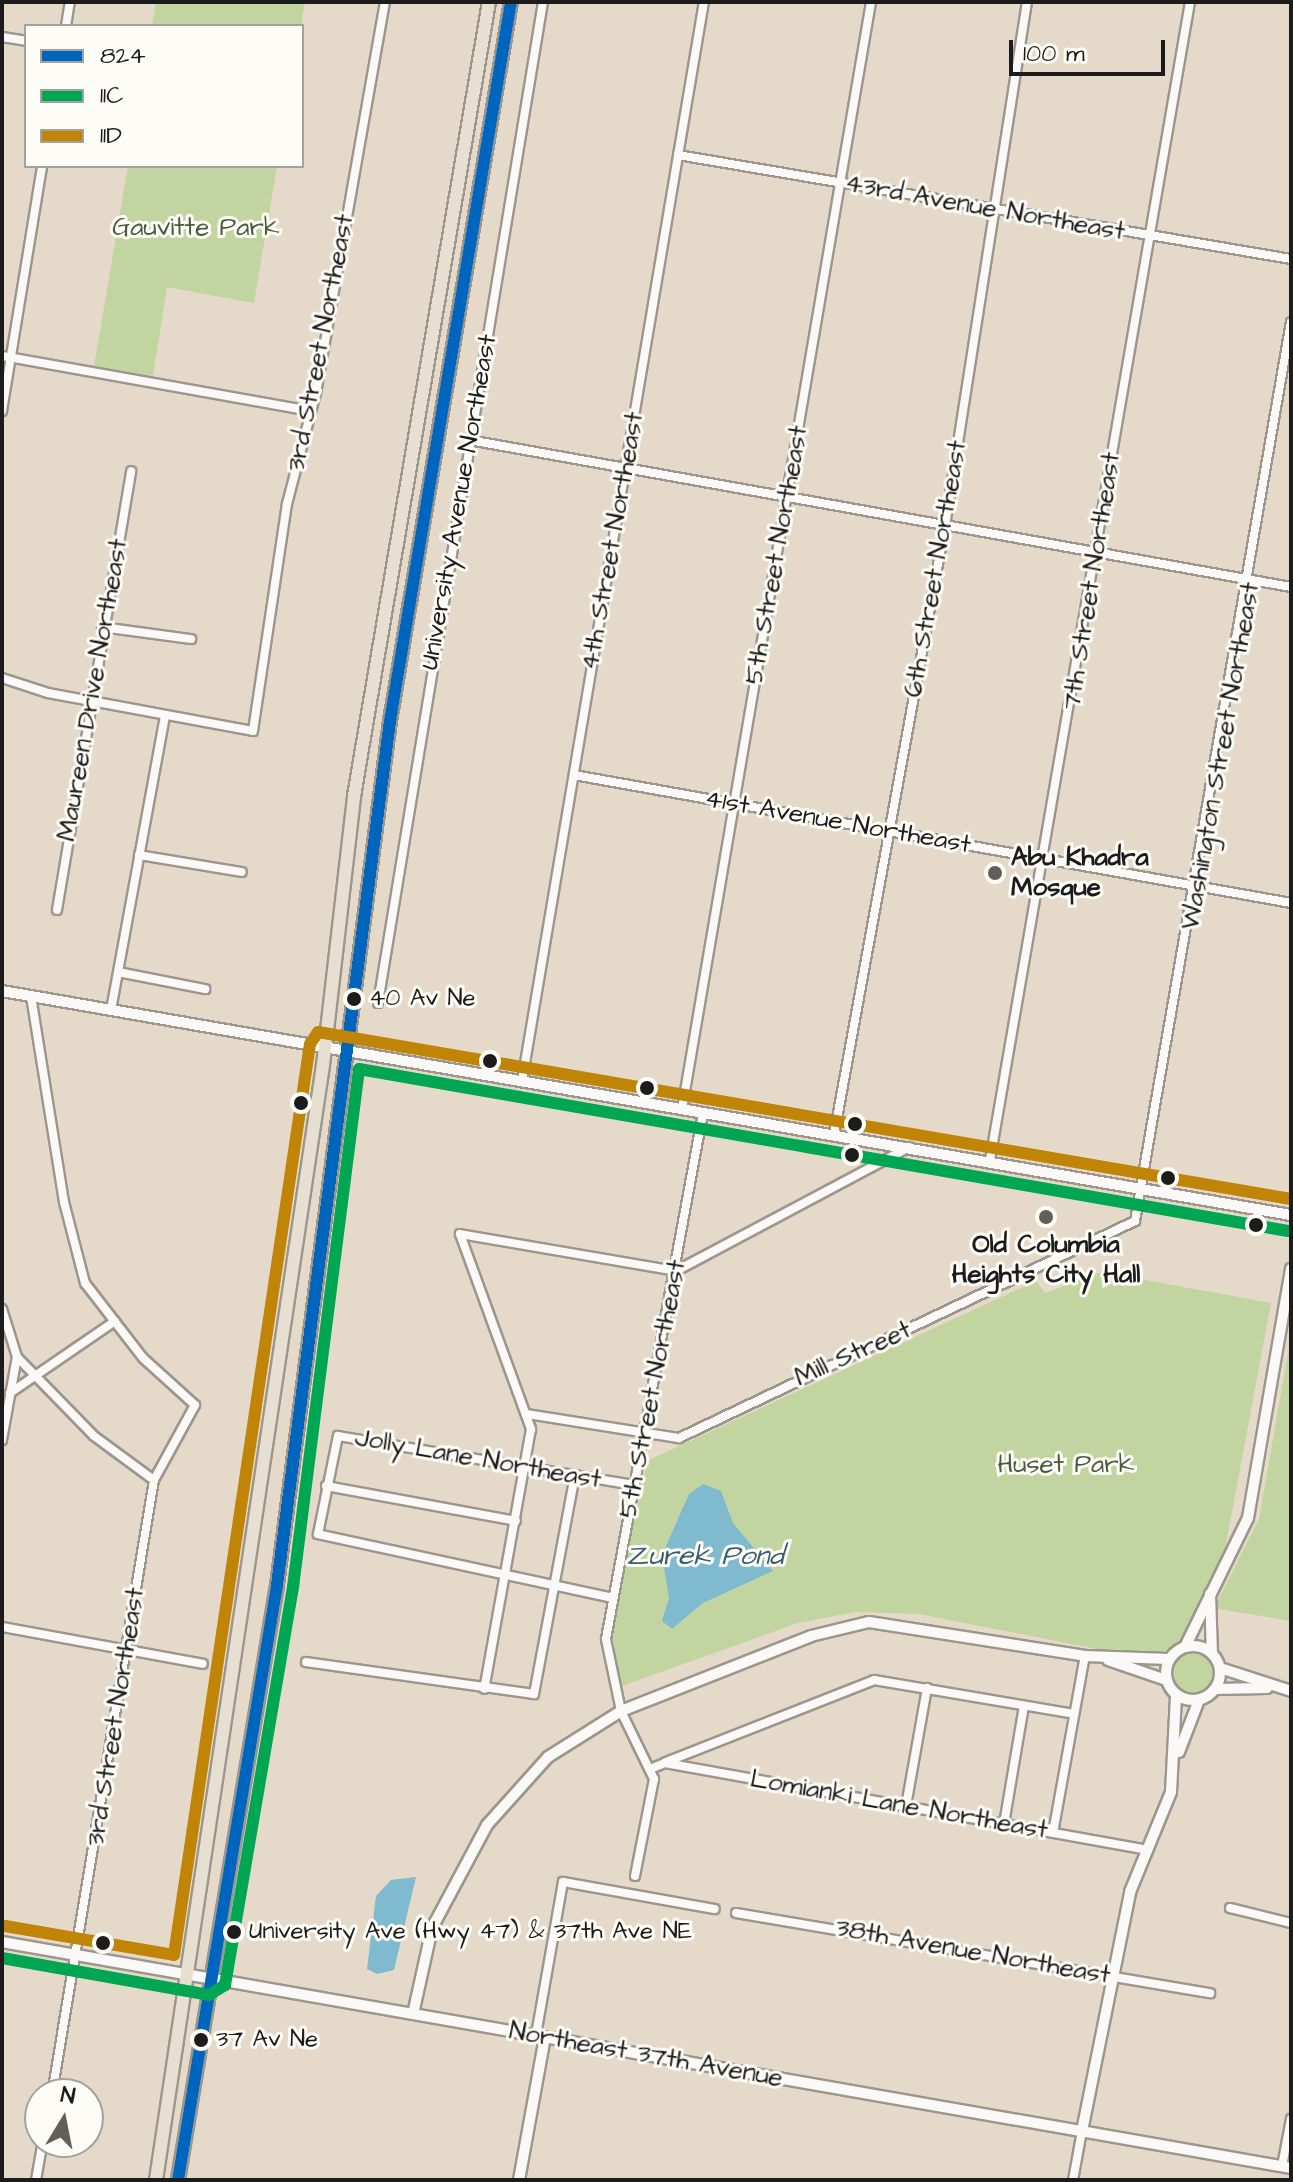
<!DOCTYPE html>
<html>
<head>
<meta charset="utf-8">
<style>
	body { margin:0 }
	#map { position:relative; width:1293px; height:2182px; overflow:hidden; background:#e5dac9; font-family:"Architects Daughter",sans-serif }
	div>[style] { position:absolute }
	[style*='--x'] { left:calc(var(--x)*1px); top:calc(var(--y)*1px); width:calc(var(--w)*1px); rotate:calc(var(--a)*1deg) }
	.green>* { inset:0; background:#c2d49f }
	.round { border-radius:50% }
	.water>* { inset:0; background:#80bacf }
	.roads { filter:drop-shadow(2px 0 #9c968c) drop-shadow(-2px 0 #9c968c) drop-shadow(0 2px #9c968c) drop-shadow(0 -2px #9c968c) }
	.minor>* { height:8px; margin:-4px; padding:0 4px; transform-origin:4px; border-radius:4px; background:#fbf9f7 }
	.tertiary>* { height:10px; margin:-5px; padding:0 5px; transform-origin:5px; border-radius:5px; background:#fbf9f7 }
	.tertiary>.ring { margin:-5px; padding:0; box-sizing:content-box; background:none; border:10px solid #fbf9f7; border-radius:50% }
	.primary>* { height:12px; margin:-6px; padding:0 6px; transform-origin:6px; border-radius:6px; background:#e7e0d2 }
	.bus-1>* { height:12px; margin:-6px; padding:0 6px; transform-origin:6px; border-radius:6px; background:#0065bd }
	.bus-2>* { height:12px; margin:-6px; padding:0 6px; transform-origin:6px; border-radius:6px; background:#00a651 }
	.bus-3>* { height:12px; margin:-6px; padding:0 6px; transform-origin:6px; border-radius:6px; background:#c08407 }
	.dots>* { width:22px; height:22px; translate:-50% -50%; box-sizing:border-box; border:4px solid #fdfcf7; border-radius:50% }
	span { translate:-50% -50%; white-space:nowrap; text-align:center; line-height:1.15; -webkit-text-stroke:6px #fdfcf7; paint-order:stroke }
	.bus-label { font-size:24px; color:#1c1c1c }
	.left { translate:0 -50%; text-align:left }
	.street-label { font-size:26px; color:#1c1c1c }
	.park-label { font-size:26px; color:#4c5b3e }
	.poi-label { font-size:26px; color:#1c1c1c; font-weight:700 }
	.water-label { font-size:28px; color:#365d6e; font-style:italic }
	.frame { position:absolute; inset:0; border:4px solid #1c1c1c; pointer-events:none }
	.legend { position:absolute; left:24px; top:24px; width:280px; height:144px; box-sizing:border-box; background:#fdfcf7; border:2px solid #a3a29f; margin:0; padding:10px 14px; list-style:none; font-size:24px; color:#1c1c1c }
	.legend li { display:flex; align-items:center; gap:16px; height:40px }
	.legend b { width:40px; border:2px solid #a3a29f }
	.north { position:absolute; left:24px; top:2078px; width:80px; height:80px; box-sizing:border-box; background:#fdfcf7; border:2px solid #a3a29f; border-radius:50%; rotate:10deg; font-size:22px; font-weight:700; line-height:32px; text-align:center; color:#1c1c1c }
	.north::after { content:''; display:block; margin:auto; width:28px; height:36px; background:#625e59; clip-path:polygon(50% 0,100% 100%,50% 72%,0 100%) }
	.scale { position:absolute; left:1009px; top:40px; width:156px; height:36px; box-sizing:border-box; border:4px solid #1c1c1c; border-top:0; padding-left:10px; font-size:24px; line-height:28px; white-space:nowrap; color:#1c1c1c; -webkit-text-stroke:6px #fdfcf7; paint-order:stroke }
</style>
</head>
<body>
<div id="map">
	<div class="green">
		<i style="clip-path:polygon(156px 2px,305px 2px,301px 26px,152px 26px)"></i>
		<i style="clip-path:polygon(128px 166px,277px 166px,254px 303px,167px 287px,153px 376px,94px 366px)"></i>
		<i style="clip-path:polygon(1101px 1272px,1271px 1303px,1225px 1549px,1182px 1644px,1153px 1655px,1112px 1652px,919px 1614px,855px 1612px,798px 1623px,619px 1687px,612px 1627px,647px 1461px,1036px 1281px,1045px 1293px)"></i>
		<i style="clip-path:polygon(1291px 1336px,1291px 1621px,1214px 1608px,1259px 1519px)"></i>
		<i class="round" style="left:1171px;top:1651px;width:46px;height:46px"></i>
	</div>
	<div class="water">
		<i style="clip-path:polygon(703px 1484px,721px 1491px,733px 1523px,773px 1571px,703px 1603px,672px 1629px,662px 1621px,669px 1598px,662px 1555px,689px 1494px)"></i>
		<i style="clip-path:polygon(416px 1877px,394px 1970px,377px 1974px,367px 1969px,376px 1896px,391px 1880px)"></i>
	</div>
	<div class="roads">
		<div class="minor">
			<i style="--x:66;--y:26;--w:24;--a:-81"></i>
			<i style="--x:2;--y:37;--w:24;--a:9"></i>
			<i style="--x:678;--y:155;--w:622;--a:9.63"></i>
			<i style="--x:2;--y:356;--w:314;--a:10.1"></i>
			<i style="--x:2;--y:411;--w:248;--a:-80.7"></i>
			<i style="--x:469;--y:440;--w:835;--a:10.14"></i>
			<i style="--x:102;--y:627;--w:90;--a:7.7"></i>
			<i style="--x:2;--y:678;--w:48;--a:18.1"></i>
			<i style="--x:48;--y:693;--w:208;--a:10.5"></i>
			<i style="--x:253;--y:731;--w:230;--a:-81.5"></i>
			<i style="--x:287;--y:504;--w:115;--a:-75.4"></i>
			<i style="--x:316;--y:393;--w:397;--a:-80"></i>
			<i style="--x:574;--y:775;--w:728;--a:10.12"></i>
			<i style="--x:139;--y:855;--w:104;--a:9.4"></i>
			<i style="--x:57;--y:910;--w:445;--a:-80.4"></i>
			<i style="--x:118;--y:972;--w:89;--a:11.1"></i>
			<i style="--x:31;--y:996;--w:209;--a:80.9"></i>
			<i style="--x:64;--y:1202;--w:84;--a:75.5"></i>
			<i style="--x:85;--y:1283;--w:95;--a:52.3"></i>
			<i style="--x:143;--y:1358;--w:70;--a:42.1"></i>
			<i style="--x:195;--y:1405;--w:85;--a:118.7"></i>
			<i style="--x:154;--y:1480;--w:622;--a:99.43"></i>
			<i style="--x:378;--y:1003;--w:1015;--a:-80.64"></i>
			<i style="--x:111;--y:1010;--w:300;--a:-79.6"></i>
			<i style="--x:522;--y:1081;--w:1094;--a:-80.43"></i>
			<i style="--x:682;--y:1109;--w:1123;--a:-80.31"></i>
			<i style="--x:834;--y:1135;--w:619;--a:-79.67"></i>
			<i style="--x:945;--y:526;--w:530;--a:-81.11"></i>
			<i style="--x:990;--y:1160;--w:1175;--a:-80.2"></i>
			<i style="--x:460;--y:1234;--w:219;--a:9.7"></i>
			<i style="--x:676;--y:1271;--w:264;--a:-28"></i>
			<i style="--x:460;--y:1234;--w:208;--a:70"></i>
			<i style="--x:531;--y:1429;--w:264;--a:100.2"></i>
			<i style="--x:2;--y:1309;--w:50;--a:72.6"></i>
			<i style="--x:17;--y:1357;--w:110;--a:45.7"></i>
			<i style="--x:94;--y:1436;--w:74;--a:36.3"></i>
			<i style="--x:10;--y:1393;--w:127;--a:-34.4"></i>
			<i style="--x:527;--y:1414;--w:154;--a:9"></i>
			<i style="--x:679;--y:1438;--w:505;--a:-25.45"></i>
			<i style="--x:1135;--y:1221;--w:912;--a:-80.16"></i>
			<i style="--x:2;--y:1440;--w:84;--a:-79.8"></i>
			<i style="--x:326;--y:1486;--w:193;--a:10.4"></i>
			<i style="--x:613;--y:1598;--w:302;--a:-167.8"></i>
			<i style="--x:318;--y:1534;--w:100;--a:-78.5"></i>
			<i style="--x:338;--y:1436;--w:299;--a:9.4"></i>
			<i style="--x:2;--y:1627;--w:204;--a:10.4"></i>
			<i style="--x:306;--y:1662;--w:230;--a:8"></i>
			<i style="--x:534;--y:1694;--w:223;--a:-79.4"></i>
			<i style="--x:666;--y:1762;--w:224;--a:-21.5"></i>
			<i style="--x:874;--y:1680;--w:203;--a:9.6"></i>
			<i style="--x:650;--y:1769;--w:16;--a:-22"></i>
			<i style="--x:665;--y:1763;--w:491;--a:10.2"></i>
			<i style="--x:906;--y:1806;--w:120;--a:-79.9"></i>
			<i style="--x:1004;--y:1824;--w:120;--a:-80.4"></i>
			<i style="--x:1053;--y:1833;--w:180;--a:-79.8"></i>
			<i style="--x:635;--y:1876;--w:99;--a:-78.9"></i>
			<i style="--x:654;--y:1779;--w:76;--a:-115.9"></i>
			<i style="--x:621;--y:1711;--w:74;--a:-101.8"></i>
			<i style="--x:606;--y:1639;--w:535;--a:-79.55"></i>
			<i style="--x:1230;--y:1908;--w:63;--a:13.8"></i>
			<i style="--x:736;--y:1913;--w:481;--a:9.6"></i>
			<i style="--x:536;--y:2035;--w:155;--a:-80"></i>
			<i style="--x:563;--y:1882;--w:154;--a:10.1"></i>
			<i style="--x:1282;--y:2166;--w:48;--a:-79.2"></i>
			<i style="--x:36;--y:2180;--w:39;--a:-80"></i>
			<i style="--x:1073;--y:2180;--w:50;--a:-79.6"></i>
		</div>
		<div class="tertiary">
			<i style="--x:2;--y:991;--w:1308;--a:9.86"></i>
			<i style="--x:1210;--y:1594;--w:59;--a:88.1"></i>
			<i class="ring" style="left:1166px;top:1646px;width:44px;height:44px"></i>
			<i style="--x:1185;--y:1647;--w:144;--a:-64"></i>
			<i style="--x:1248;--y:1518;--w:253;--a:-80.2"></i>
			<i style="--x:1108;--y:1660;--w:61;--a:19"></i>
			<i style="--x:1220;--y:1668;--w:75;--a:17.9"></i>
			<i style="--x:1215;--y:1689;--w:52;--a:-1.1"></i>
			<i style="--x:1179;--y:1752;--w:56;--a:-69"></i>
			<i style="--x:2;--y:1942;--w:1309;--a:9.94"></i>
			<i style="--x:413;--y:2014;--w:88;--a:-77.5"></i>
			<i style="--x:432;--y:1928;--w:117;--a:-61.9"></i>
			<i style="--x:487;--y:1825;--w:91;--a:-48.1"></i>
			<i style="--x:548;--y:1757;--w:86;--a:-32.2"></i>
			<i style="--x:621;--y:1711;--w:204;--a:-21.5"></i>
			<i style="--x:811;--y:1636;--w:60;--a:-13.6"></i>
			<i style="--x:869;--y:1622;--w:219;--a:8.9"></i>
			<i style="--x:1085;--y:1656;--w:84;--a:2"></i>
			<i style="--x:1082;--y:2131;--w:244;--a:-78.6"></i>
			<i style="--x:1130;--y:1892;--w:108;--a:-67.7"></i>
			<i style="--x:1171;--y:1792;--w:96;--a:-87"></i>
			<i style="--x:519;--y:2180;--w:145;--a:-79.7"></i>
		</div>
		<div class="primary">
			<i style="--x:156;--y:2180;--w:1127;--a:-81.48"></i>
			<i style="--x:323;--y:1065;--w:271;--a:-83.4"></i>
			<i style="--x:354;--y:796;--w:805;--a:-80.35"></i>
			<i style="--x:178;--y:2180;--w:603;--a:-80.55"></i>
			<i style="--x:277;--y:1585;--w:871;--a:-82.55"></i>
			<i style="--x:390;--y:721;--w:729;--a:-80.45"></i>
		</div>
	</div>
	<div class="bus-1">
		<i style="--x:178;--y:2180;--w:603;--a:-80.55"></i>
		<i style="--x:277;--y:1585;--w:871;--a:-82.55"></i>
		<i style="--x:390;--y:721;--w:729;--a:-80.45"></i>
	</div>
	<div class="bus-2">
		<i style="--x:2;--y:1958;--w:210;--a:10.1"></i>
		<i style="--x:209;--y:1995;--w:19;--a:-32"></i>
		<i style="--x:225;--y:1985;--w:404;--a:-80.3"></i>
		<i style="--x:293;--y:1587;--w:522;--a:-82.74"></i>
		<i style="--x:359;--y:1069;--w:943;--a:9.89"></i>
	</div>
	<div class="bus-3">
		<i style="--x:5;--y:1926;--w:171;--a:9.7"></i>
		<i style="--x:174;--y:1955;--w:921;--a:-81.51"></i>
		<i style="--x:310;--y:1044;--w:14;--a:-56"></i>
		<i style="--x:318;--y:1032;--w:987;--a:9.74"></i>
	</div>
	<div class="dots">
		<i style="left:995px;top:873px;background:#625e59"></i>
		<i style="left:354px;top:999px;background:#1c1c1c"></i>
		<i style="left:490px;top:1061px;background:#1c1c1c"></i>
		<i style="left:647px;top:1088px;background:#1c1c1c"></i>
		<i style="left:301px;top:1103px;background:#1c1c1c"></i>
		<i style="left:855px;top:1124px;background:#1c1c1c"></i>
		<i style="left:852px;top:1155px;background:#1c1c1c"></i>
		<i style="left:1168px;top:1178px;background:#1c1c1c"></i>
		<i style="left:1046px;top:1217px;background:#625e59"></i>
		<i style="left:1256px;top:1225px;background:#1c1c1c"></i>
		<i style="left:234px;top:1932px;background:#1c1c1c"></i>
		<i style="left:103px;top:1943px;background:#1c1c1c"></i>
		<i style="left:201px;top:2040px;background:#1c1c1c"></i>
	</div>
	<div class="bus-label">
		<span class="left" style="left:369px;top:999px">40 Av Ne</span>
		<span class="left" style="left:249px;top:1932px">University Ave (Hwy 47) &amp; 37th Ave NE</span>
		<span class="left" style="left:216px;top:2040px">37 Av Ne</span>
	</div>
	<div class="street-label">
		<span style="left:985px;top:208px;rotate:10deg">43rd Avenue Northeast</span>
		<span style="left:321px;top:343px;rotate:-79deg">3rd Street Northeast</span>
		<span style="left:459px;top:502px;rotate:-80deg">University Avenue Northeast</span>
		<span style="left:613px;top:541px;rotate:-80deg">4th Street Northeast</span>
		<span style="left:777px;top:555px;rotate:-80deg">5th Street Northeast</span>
		<span style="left:936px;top:569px;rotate:-80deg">6th Street Northeast</span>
		<span style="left:1092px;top:581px;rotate:-81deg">7th Street Northeast</span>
		<span style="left:93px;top:690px;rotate:-80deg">Maureen Drive Northeast</span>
		<span style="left:1221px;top:756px;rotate:-80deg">Washington Street Northeast</span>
		<span style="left:838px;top:822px;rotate:10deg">41st Avenue Northeast</span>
		<span style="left:853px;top:1354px;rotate:-24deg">Mill Street</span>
		<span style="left:653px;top:1389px;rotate:-79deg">5th Street Northeast</span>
		<span style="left:478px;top:1459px;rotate:10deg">Jolly Lane Northeast</span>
		<span style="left:116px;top:1717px;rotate:-81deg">3rd Street Northeast</span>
		<span style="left:899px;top:1805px;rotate:10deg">Lomianki Lane Northeast</span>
		<span style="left:973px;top:1952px;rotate:10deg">38th Avenue Northeast</span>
		<span style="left:646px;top:2055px;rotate:10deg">Northeast 37th Avenue</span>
	</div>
	<div class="park-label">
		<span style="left:196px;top:228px">Gauvitte Park</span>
		<span style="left:1066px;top:1465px">Huset Park</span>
	</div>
	<div class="poi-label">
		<span class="left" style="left:1011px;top:873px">Abu Khadra<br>Mosque</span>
		<span style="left:1046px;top:1260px">Old Columbia<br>Heights City Hall</span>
	</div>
	<div class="water-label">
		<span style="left:705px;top:1556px">Zurek Pond</span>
	</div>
	<div class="frame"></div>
	<ul class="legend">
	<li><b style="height:10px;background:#0065bd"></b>824</li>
	<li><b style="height:10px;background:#00a651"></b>11C</li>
	<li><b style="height:10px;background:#c08407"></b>11D</li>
	</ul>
	<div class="north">N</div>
	<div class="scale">100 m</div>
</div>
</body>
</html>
